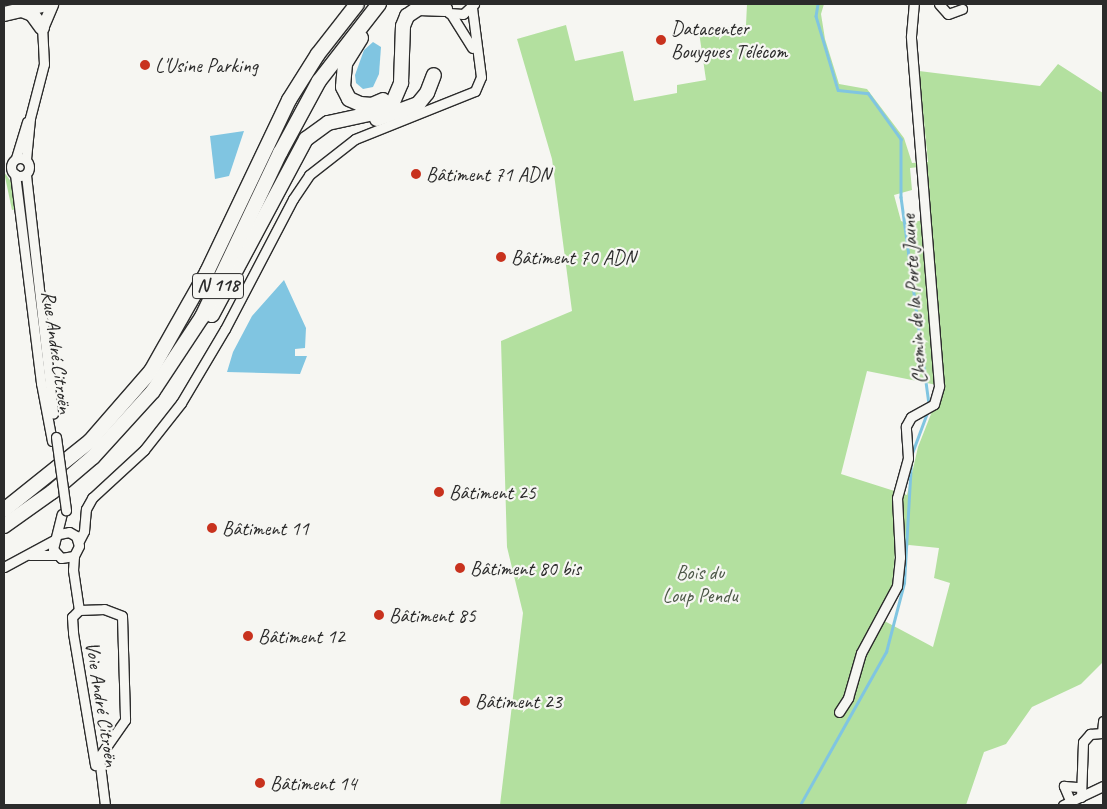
<!DOCTYPE html>
<html>
<head>
<meta charset="utf-8">
<style>
	body { margin:0 }
	#map { position:relative; width:1107px; height:809px; overflow:hidden; background:#f6f6f2; font-family:Caveat,sans-serif }
	div>[style] { position:absolute }
	[style*='--x'] { left:calc(var(--x)*1px); top:calc(var(--y)*1px); width:calc(var(--w)*1px); rotate:calc(var(--a)*1deg) }
	.green>* { inset:0; background:#b3e09f }
	.water>* { inset:0; background:#80c5e1 }
	.stream>* { height:2.5px; margin:-1.25px; padding:0 1.25px; transform-origin:1.25px; border-radius:1.25px; background:#80c5e1 }
	.roads { filter:drop-shadow(1px 0 #2b2b2b) drop-shadow(-1px 0 #2b2b2b) drop-shadow(0 1px #2b2b2b) drop-shadow(0 -1px #2b2b2b) }
	.minor>* { height:9px; margin:-4.5px; padding:0 4.5px; transform-origin:4.5px; border-radius:4.5px; background:#f6f6f2 }
	.minor>.ring { margin:-4.5px; padding:0; box-sizing:content-box; background:none; border:9px solid #f6f6f2; border-radius:50% }
	.major>* { height:11px; margin:-5.5px; padding:0 5.5px; transform-origin:5.5px; border-radius:5.5px; background:#f6f6f2 }
	.highway>* { height:14px; margin:-7px; padding:0 7px; transform-origin:7px; border-radius:7px; background:#f6f6f2 }
	.bridges { filter:drop-shadow(1px 0 #2b2b2b) drop-shadow(-1px 0 #2b2b2b) drop-shadow(0 1px #2b2b2b) drop-shadow(0 -1px #2b2b2b) }
	.minor-bridge>* { height:9px; margin:-4.5px; padding:0 4.5px; transform-origin:4.5px; border-radius:4.5px; background:#f6f6f2 }
	.dots>* { width:14px; height:14px; translate:-50% -50%; box-sizing:border-box; border:2px solid #f6f6f2; border-radius:50% }
	span { translate:-50% -50%; white-space:nowrap; text-align:center; line-height:1.15; -webkit-text-stroke:4.5px #f6f6f2; paint-order:stroke }
	.shield-label span { padding:1px 4px; background:#f6f6f2; border:1px solid; border-radius:4px; -webkit-text-stroke-width:0 }
	.shield-label { font-size:19px; color:#2b2b2b; font-weight:700 }
	.poi-label { font-size:20px; color:#2b2b2b }
	.left { translate:0 -50%; text-align:left }
	.street-label { font-size:20px; color:#2b2b2b }
	.park-label { font-size:20px; color:#4d5848 }
	.frame { position:absolute; inset:0; border:5px solid #2b2b2b; pointer-events:none }
</style>
</head>
<body>
<div id="map">
	<div class="green">
		<i style="clip-path:polygon(evenodd,747px 4px,824px 4px,821px 14px,825px 39px,839px 84px,867px 89px,904px 138px,912px 163px,928px 162px,919px 71px,1040px 86px,1058px 64px,1103px 93px,1103px 662px,1081px 684px,1032px 707px,1006px 744px,984px 752px,966px 805px,500px 805px,523px 613px,507px 547px,501px 341px,572px 311px,552px 159px,517px 39px,566px 25px,575px 61px,623px 51px,634px 101px,677px 93px,677px 85px,706px 80px,699px 32px,746px 25px,747px 4px,919px 167px,924px 220px,907px 223px,901px 221px,894px 195px,912px 190px,910px 168px,919px 167px,747px 4px,867px 371px,942px 386px,918px 447px,907px 495px,841px 474px,867px 371px,747px 4px,909px 545px,939px 548px,934px 578px,950px 583px,933px 647px,877px 617px,892px 586px,895px 553px,909px 545px)"></i>
		<i style="clip-path:polygon(4px 172px,12px 183px,16px 209px,12px 210px)"></i>
	</div>
	<div class="water">
		<i style="clip-path:polygon(373px 42px,381px 47px,379px 74px,373px 87px,363px 89px,356px 83px,355px 75px,364px 50px)"></i>
		<i style="clip-path:polygon(244px 131px,229px 176px,215px 179px,210px 136px)"></i>
		<i style="clip-path:polygon(284px 280px,306px 328px,305px 348px,295px 349px,295px 356px,307px 356px,300px 374px,227px 372px,233px 352px,252px 316px)"></i>
	</div>
	<div class="stream">
		<i style="--x:818;--y:4;--w:12;--a:99"></i>
		<i style="--x:816;--y:16;--w:77;--a:73.4"></i>
		<i style="--x:838;--y:90;--w:30;--a:6"></i>
		<i style="--x:868;--y:93;--w:57;--a:54.3"></i>
		<i style="--x:901;--y:139;--w:58;--a:90"></i>
		<i style="--x:901;--y:197;--w:209;--a:82.3"></i>
		<i style="--x:911;--y:456;--w:49;--a:-69.7"></i>
		<i style="--x:800;--y:805;--w:176;--a:-60.7"></i>
		<i style="--x:886;--y:652;--w:71;--a:-75.4"></i>
		<i style="--x:904;--y:583;--w:121;--a:-86.7"></i>
	</div>
	<div class="roads">
		<div class="minor">
			<i style="--x:939;--y:4;--w:13;--a:48"></i>
			<i style="--x:948;--y:14;--w:15;--a:-20"></i>
			<i style="--x:449;--y:13;--w:14;--a:4"></i>
			<i style="--x:463;--y:14;--w:15;--a:-42"></i>
			<i style="--x:451;--y:14;--w:40;--a:58"></i>
			<i class="ring" style="left:11px;top:158px;width:9px;height:9px"></i>
			<i style="--x:16;--y:158;--w:38;--a:-73"></i>
			<i style="--x:26;--y:159;--w:41;--a:-84.4"></i>
			<i style="--x:30;--y:118;--w:56;--a:-75.5"></i>
			<i style="--x:44;--y:64;--w:36;--a:-93"></i>
			<i style="--x:15;--y:174;--w:211;--a:82.9"></i>
			<i style="--x:41;--y:383;--w:59;--a:79.3"></i>
			<i style="--x:26;--y:175;--w:240;--a:83.5"></i>
			<i style="--x:59;--y:534;--w:10;--a:-11"></i>
			<i style="--x:69;--y:532;--w:8;--a:30"></i>
			<i style="--x:76;--y:536;--w:10;--a:73"></i>
			<i style="--x:79;--y:546;--w:11;--a:117"></i>
			<i style="--x:74;--y:556;--w:13;--a:171"></i>
			<i style="--x:61;--y:558;--w:12;--a:-132"></i>
			<i style="--x:53;--y:549;--w:36;--a:-76"></i>
			<i style="--x:79;--y:541;--w:11;--a:-63"></i>
			<i style="--x:84;--y:531;--w:22;--a:-85"></i>
			<i style="--x:86;--y:509;--w:13;--a:-61"></i>
			<i style="--x:92;--y:498;--w:71;--a:-42.7"></i>
			<i style="--x:144;--y:450;--w:60;--a:-51.8"></i>
			<i style="--x:181;--y:403;--w:86;--a:-59.3"></i>
			<i style="--x:225;--y:329;--w:147;--a:-62.4"></i>
			<i style="--x:293;--y:199;--w:29;--a:-56"></i>
			<i style="--x:309;--y:175;--w:58;--a:-38"></i>
			<i style="--x:355;--y:139;--w:129;--a:-21.8"></i>
			<i style="--x:475;--y:91;--w:15;--a:-67"></i>
			<i style="--x:481;--y:77;--w:70;--a:-97.4"></i>
			<i style="--x:30;--y:555;--w:27;--a:0"></i>
			<i style="--x:74;--y:556;--w:14;--a:94"></i>
			<i style="--x:73;--y:570;--w:40;--a:81.5"></i>
			<i style="--x:79;--y:610;--w:25;--a:-2"></i>
			<i style="--x:104;--y:609;--w:19;--a:21"></i>
			<i style="--x:122;--y:616;--w:104;--a:88.3"></i>
			<i style="--x:125;--y:720;--w:45;--a:125.1"></i>
			<i style="--x:99;--y:757;--w:48;--a:82.9"></i>
			<i style="--x:4;--y:567;--w:57;--a:-28.4"></i>
			<i style="--x:79;--y:610;--w:10;--a:135"></i>
			<i style="--x:72;--y:617;--w:16;--a:86"></i>
			<i style="--x:73;--y:633;--w:134;--a:80.5"></i>
			<i style="--x:839;--y:712;--w:17;--a:-57"></i>
			<i style="--x:848;--y:698;--w:47;--a:-73.9"></i>
			<i style="--x:861;--y:653;--w:76;--a:-61.8"></i>
			<i style="--x:897;--y:586;--w:29;--a:-84"></i>
			<i style="--x:900;--y:557;--w:59;--a:-92.9"></i>
			<i style="--x:897;--y:498;--w:41;--a:-74.6"></i>
			<i style="--x:908;--y:458;--w:32;--a:-94"></i>
			<i style="--x:906;--y:426;--w:10;--a:-61"></i>
			<i style="--x:911;--y:417;--w:26;--a:-29"></i>
			<i style="--x:934;--y:404;--w:19;--a:-74"></i>
			<i style="--x:939;--y:386;--w:351;--a:-94.6"></i>
			<i style="--x:911;--y:36;--w:32;--a:-85"></i>
			<i style="--x:1081;--y:797;--w:55;--a:-87.9"></i>
			<i style="--x:1083;--y:742;--w:11;--a:-49"></i>
			<i style="--x:1090;--y:734;--w:12;--a:-5"></i>
			<i style="--x:1102;--y:733;--w:12;--a:-85"></i>
			<i style="--x:1063;--y:805;--w:44;--a:-25.4"></i>
			<i style="--x:1072;--y:805;--w:21;--a:-113"></i>
			<i style="--x:1064;--y:786;--w:16;--a:4"></i>
		</div>
		<div class="major">
			<i style="--x:42;--y:28;--w:26;--a:-67"></i>
		</div>
		<div class="highway">
			<i style="--x:22;--y:10;--w:11;--a:22"></i>
			<i style="--x:32;--y:14;--w:17;--a:54"></i>
			<i style="--x:4;--y:14;--w:44;--a:-13.1"></i>
			<i style="--x:361;--y:38;--w:31;--a:122"></i>
			<i style="--x:345;--y:64;--w:23;--a:95"></i>
			<i style="--x:343;--y:87;--w:13;--a:63"></i>
			<i style="--x:349;--y:99;--w:12;--a:24"></i>
			<i style="--x:360;--y:104;--w:12;--a:5"></i>
			<i style="--x:372;--y:105;--w:12;--a:-24"></i>
			<i style="--x:377;--y:119;--w:44;--a:-20.1"></i>
			<i style="--x:418;--y:104;--w:14;--a:-51"></i>
			<i style="--x:427;--y:93;--w:19;--a:-69"></i>
			<i style="--x:212;--y:315;--w:200;--a:-61.9"></i>
			<i style="--x:306;--y:139;--w:27;--a:-36"></i>
			<i style="--x:328;--y:123;--w:47;--a:-12.3"></i>
			<i style="--x:374;--y:113;--w:22;--a:-30"></i>
			<i style="--x:393;--y:102;--w:21;--a:-67"></i>
			<i style="--x:401;--y:83;--w:57;--a:-88"></i>
			<i style="--x:403;--y:26;--w:11;--a:-68"></i>
			<i style="--x:407;--y:16;--w:14;--a:-34"></i>
			<i style="--x:419;--y:8;--w:26;--a:2"></i>
			<i style="--x:4;--y:510;--w:110;--a:-38.7"></i>
			<i style="--x:90;--y:441;--w:93;--a:-48.9"></i>
			<i style="--x:151;--y:371;--w:114;--a:-60.5"></i>
			<i style="--x:207;--y:272;--w:191;--a:-64.5"></i>
			<i style="--x:289;--y:100;--w:54;--a:-57.8"></i>
			<i style="--x:318;--y:54;--w:63;--a:-52"></i>
			<i style="--x:4;--y:526;--w:59;--a:-35.3"></i>
			<i style="--x:52;--y:492;--w:54;--a:-40.5"></i>
			<i style="--x:93;--y:457;--w:89;--a:-47.7"></i>
			<i style="--x:153;--y:391;--w:89;--a:-56.5"></i>
			<i style="--x:202;--y:317;--w:182;--a:-64.6"></i>
			<i style="--x:280;--y:153;--w:82;--a:-61.6"></i>
			<i style="--x:319;--y:81;--w:98;--a:-52.1"></i>
		</div>
	</div>
	<div class="bridges">
		<div class="minor-bridge">
			<i style="--x:56;--y:437;--w:74;--a:82.2"></i>
		</div>
	</div>
	<div class="dots">
		<i style="left:661px;top:40px;background:#c8321e"></i>
		<i style="left:145px;top:65px;background:#c8321e"></i>
		<i style="left:416px;top:174px;background:#c8321e"></i>
		<i style="left:501px;top:257px;background:#c8321e"></i>
		<i style="left:439px;top:492px;background:#c8321e"></i>
		<i style="left:212px;top:528px;background:#c8321e"></i>
		<i style="left:460px;top:568px;background:#c8321e"></i>
		<i style="left:379px;top:615px;background:#c8321e"></i>
		<i style="left:248px;top:636px;background:#c8321e"></i>
		<i style="left:465px;top:701px;background:#c8321e"></i>
		<i style="left:260px;top:783px;background:#c8321e"></i>
	</div>
	<div class="shield-label">
		<span style="left:218px;top:286px">N 118</span>
	</div>
	<div class="poi-label">
		<span class="left" style="left:671px;top:40px">Datacenter<br>Bouygues Télécom</span>
		<span class="left" style="left:155px;top:65px">L'Usine Parking</span>
		<span class="left" style="left:426px;top:174px">Bâtiment 71 ADN</span>
		<span class="left" style="left:511px;top:257px">Bâtiment 70 ADN</span>
		<span class="left" style="left:449px;top:492px">Bâtiment 25</span>
		<span class="left" style="left:222px;top:528px">Bâtiment 11</span>
		<span class="left" style="left:470px;top:568px">Bâtiment 80 bis</span>
		<span class="left" style="left:389px;top:615px">Bâtiment 85</span>
		<span class="left" style="left:258px;top:636px">Bâtiment 12</span>
		<span class="left" style="left:475px;top:701px">Bâtiment 23</span>
		<span class="left" style="left:270px;top:783px">Bâtiment 14</span>
	</div>
	<div class="street-label">
		<span style="left:914px;top:299px;rotate:-94deg">Chemin de la Porte Jaune</span>
		<span style="left:57px;top:352px;rotate:82deg">Rue André Citroën</span>
		<span style="left:102px;top:704px;rotate:81deg">Voie André Citroën</span>
	</div>
	<div class="park-label">
		<span style="left:700px;top:584px">Bois du<br>Loup Pendu</span>
	</div>
	<div class="frame"></div>
</div>
</body>
</html>
